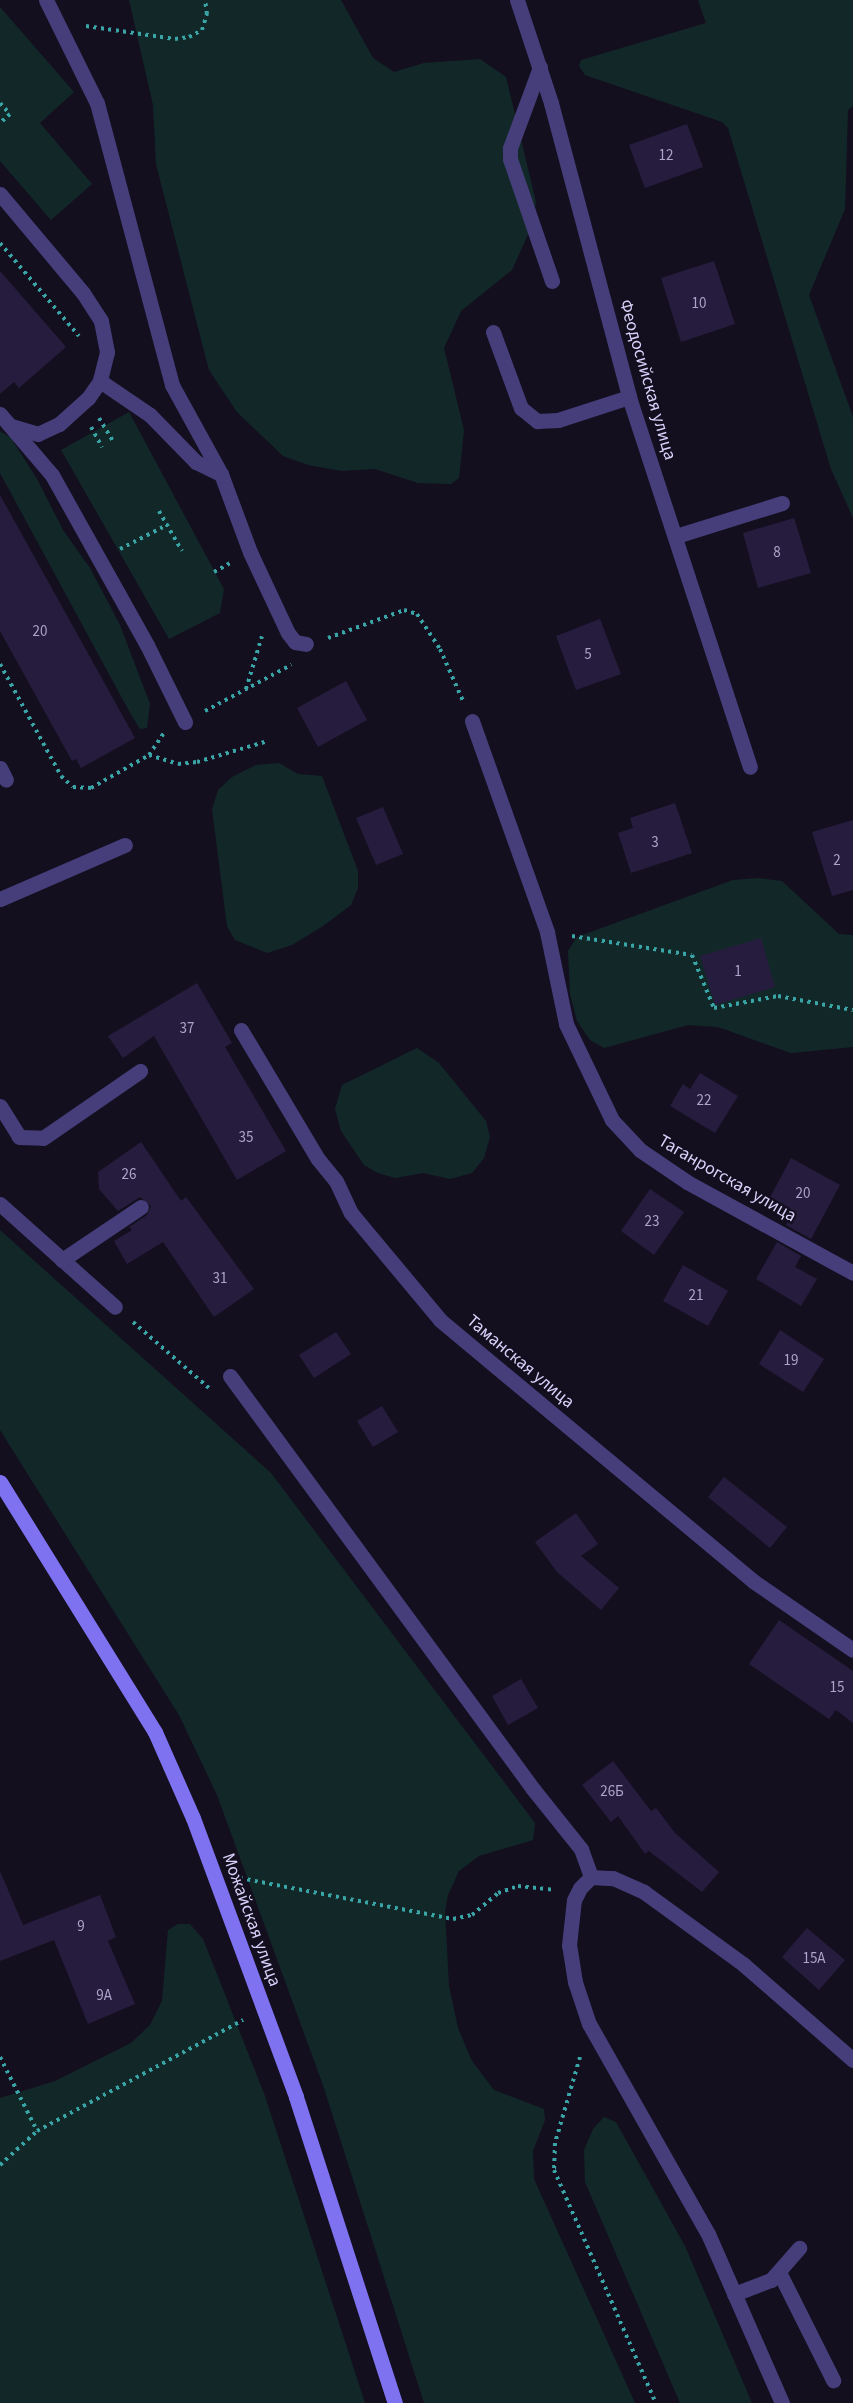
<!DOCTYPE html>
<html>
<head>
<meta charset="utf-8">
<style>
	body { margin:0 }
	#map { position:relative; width:853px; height:2403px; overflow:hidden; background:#130f1f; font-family:"Source Sans 3",sans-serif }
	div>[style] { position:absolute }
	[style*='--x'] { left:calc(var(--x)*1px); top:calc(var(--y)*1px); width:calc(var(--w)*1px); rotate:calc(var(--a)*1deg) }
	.green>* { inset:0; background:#122828 }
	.building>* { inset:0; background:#261d3e }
	.path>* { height:4px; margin-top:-2px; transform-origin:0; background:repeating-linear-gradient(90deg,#39a5a6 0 3px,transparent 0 7.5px) }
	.lane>* { height:15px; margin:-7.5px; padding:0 7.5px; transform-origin:7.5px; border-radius:7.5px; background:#453e7a }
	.street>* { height:15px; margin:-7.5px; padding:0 7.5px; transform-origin:7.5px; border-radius:7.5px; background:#453e7a }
	.secondary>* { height:15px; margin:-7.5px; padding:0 7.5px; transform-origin:7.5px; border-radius:7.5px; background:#7e72f1 }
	span { translate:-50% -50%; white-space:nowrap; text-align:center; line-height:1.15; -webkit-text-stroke:4.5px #130f1f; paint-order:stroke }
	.number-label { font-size:15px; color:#aca4cb }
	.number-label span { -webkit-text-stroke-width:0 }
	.street-label { font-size:18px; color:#d9d1fa }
</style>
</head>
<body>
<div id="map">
	<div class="green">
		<i style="clip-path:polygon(129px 0,341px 0,373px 58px,394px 72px,424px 63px,480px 59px,506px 77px,536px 202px,530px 230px,512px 270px,461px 311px,444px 348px,464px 430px,459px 478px,451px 484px,418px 483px,375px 469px,342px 471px,308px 465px,283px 456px,237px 412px,209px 370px,196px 320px,156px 164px,153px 105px)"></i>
		<i style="clip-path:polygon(698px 0,853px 0,853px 106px,848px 110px,845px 209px,809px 295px,853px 417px,853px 518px,831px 469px,728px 128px,722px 122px,585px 75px,579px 66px,581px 60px,706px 23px)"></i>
		<i style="clip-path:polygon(0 7px,74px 92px,40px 123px,92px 184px,51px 220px,0 161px)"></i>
		<i style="clip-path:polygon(129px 412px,224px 589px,220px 613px,169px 639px,61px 450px)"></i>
		<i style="clip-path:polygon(0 431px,11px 438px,37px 479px,63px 530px,90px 568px,120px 625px,150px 704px,147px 728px,140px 729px,129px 711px,0 473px)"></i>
		<i style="clip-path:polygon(279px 763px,298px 774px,322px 776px,358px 871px,358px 888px,351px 905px,323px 926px,292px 945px,267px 953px,235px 940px,227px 926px,212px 809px,218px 790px,232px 777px,256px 765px)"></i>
		<i style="clip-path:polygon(759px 878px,782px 881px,839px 934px,853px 935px,853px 1047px,791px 1053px,718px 1027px,688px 1025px,604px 1048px,590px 1040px,577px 1021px,570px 994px,568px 951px,577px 937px,733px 880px)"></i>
		<i style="clip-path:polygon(417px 1048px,439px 1063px,486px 1121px,490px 1137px,484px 1158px,472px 1173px,450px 1179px,423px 1173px,395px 1178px,378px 1173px,364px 1165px,341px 1131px,335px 1109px,342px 1085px)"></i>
		<i style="clip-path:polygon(0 1230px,271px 1473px,535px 1823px,533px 1840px,479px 1856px,459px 1871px,448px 1895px,445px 1912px,449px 1986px,458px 2028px,472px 2061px,494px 2090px,544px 2109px,545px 2120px,533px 2151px,534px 2179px,635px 2403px,424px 2403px,323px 2085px,217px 1795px,179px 1715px,0 1430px)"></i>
		<i style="clip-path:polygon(178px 1924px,190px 1924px,203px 1939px,213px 1964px,265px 2096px,365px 2403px,0 2403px,0 2098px,55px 2081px,131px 2043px,150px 2025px,162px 2001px,168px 1930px)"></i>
		<i style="clip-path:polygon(604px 2117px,616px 2122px,685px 2246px,752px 2403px,680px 2403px,585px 2182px,584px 2150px,593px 2129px)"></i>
	</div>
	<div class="building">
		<i style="clip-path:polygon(687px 124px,703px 167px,645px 188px,629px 145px)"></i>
		<i style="clip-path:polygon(714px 261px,735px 324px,681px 342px,661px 278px)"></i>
		<i style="clip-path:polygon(0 271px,66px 347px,19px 388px,14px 382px,0 394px)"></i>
		<i style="clip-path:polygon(0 495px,135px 738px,81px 768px,76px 759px,72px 761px,0 631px)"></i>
		<i style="clip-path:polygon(794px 518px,811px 573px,758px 588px,743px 533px)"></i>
		<i style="clip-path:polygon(600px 619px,621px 674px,576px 690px,556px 636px)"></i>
		<i style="clip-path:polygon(346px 681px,367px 720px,318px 747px,297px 708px)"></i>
		<i style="clip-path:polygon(675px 803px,692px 853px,631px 873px,618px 833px,633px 828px,630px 818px)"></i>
		<i style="clip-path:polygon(383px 807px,403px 854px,376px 865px,356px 818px)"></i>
		<i style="clip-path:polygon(853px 820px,853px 890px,832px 896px,812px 832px)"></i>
		<i style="clip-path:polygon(761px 938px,775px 987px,715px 1005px,700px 956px)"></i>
		<i style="clip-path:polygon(197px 983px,232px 1043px,225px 1047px,286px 1151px,237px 1180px,154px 1036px,123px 1058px,108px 1036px)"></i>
		<i style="clip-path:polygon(700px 1073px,738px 1096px,715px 1133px,670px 1106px,683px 1084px,690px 1089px)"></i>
		<i style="clip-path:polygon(141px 1142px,181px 1201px,186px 1197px,254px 1289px,214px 1317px,163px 1242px,127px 1264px,114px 1241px,132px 1230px,129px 1227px,147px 1215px,151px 1206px,140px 1197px,118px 1211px,99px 1189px,98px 1172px)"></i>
		<i style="clip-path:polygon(791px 1158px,840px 1185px,811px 1239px,786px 1225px,791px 1217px,767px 1203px)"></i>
		<i style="clip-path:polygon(650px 1189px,684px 1212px,654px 1255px,621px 1231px)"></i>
		<i style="clip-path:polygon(777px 1242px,801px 1256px,795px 1267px,817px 1279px,801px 1306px,756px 1279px)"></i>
		<i style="clip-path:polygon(683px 1265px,728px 1291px,708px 1326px,663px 1301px)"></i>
		<i style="clip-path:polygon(780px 1330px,824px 1359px,803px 1392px,759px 1364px)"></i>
		<i style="clip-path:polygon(336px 1332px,351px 1354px,314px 1378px,299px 1355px)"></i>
		<i style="clip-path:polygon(382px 1406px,398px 1432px,373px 1447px,357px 1421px)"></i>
		<i style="clip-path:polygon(724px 1477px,787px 1527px,770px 1548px,708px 1497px)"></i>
		<i style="clip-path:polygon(576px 1513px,598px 1544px,581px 1556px,619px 1588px,601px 1610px,557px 1572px,535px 1542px)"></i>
		<i style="clip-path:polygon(779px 1620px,853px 1671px,853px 1723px,836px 1710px,829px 1719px,749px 1664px)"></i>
		<i style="clip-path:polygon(521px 1679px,538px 1708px,508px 1725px,492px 1696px)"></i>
		<i style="clip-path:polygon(613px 1761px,651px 1811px,656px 1808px,675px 1833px,719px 1872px,702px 1892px,649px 1851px,645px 1854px,618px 1816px,611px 1822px,582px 1785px)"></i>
		<i style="clip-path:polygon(0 1871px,23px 1925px,100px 1895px,116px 1937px,108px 1941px,135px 2004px,88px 2024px,54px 1940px,0 1961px)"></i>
		<i style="clip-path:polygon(807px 1928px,845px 1960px,819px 1990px,782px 1957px)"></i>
	</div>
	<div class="path">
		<i style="--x:86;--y:26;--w:90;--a:8.3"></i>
		<i style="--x:175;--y:39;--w:14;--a:-8"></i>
		<i style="--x:189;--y:37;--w:15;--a:-28"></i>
		<i style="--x:202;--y:30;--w:17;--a:-73"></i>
		<i style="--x:207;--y:14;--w:14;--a:-98"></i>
		<i style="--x:0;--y:103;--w:15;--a:48"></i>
		<i style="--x:10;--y:114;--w:13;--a:138"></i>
		<i style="--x:0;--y:243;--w:122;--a:49.7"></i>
		<i style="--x:99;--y:418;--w:26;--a:59"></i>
		<i style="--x:91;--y:427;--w:23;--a:61"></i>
		<i style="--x:159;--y:511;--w:46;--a:60.1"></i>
		<i style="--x:120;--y:549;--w:53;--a:-27.1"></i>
		<i style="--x:214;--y:572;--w:18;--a:-29"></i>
		<i style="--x:328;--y:638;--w:81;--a:-20.2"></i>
		<i style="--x:404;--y:610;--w:14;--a:17"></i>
		<i style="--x:417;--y:614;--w:42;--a:56.7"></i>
		<i style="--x:440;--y:649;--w:57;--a:66.1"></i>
		<i style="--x:0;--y:664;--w:128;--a:61.4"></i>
		<i style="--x:61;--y:776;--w:16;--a:43"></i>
		<i style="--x:73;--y:787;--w:18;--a:3"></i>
		<i style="--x:91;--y:788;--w:67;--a:-29.6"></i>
		<i style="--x:149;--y:755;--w:27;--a:-56"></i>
		<i style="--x:246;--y:689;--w:55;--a:-73.2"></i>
		<i style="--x:205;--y:711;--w:98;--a:-28.1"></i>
		<i style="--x:149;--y:755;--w:30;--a:17"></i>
		<i style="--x:178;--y:764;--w:19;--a:-6"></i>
		<i style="--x:197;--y:762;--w:74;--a:-16.5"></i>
		<i style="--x:572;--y:936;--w:121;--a:9"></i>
		<i style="--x:692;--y:955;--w:57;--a:67.5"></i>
		<i style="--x:714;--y:1008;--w:65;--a:-10.6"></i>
		<i style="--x:778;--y:996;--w:76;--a:10.6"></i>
		<i style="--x:133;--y:1322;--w:101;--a:41"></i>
		<i style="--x:240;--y:1878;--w:217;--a:10.9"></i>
		<i style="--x:453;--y:1919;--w:19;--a:-12"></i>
		<i style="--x:472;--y:1915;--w:34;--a:-40"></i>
		<i style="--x:498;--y:1893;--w:21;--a:-19"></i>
		<i style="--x:518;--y:1886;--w:37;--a:6"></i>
		<i style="--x:0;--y:2057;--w:83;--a:63.4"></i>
		<i style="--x:580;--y:2057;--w:90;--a:106.2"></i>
		<i style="--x:555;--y:2143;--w:27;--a:92"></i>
		<i style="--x:554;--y:2170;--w:254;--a:66.4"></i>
		<i style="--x:0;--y:2165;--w:50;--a:-42.6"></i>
		<i style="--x:37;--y:2131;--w:234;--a:-28.3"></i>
	</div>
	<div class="lane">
		<i style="--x:46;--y:0;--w:115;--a:63.7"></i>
		<i style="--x:97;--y:103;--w:292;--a:75.1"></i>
		<i style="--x:172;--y:385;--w:102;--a:61.2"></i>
		<i style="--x:221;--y:474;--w:83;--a:69.6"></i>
		<i style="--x:250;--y:552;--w:89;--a:64.9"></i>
		<i style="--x:288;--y:633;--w:11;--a:52"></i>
		<i style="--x:295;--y:642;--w:11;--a:10"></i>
		<i style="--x:540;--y:67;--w:86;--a:110.3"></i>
		<i style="--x:510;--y:148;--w:11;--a:90"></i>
		<i style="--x:510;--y:159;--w:129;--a:71"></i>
		<i style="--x:0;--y:194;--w:129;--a:50"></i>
		<i style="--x:83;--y:293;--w:33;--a:57"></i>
		<i style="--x:101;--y:321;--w:32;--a:79"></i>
		<i style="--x:107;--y:352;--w:30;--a:104"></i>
		<i style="--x:100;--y:381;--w:21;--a:125"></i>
		<i style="--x:88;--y:398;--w:39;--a:138"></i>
		<i style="--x:59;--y:424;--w:23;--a:155"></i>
		<i style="--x:38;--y:434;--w:28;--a:-163"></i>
		<i style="--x:493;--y:332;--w:81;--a:69.8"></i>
		<i style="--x:521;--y:408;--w:21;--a:39"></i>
		<i style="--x:537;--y:421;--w:21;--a:-3"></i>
		<i style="--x:558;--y:420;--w:75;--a:-17.9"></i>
		<i style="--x:100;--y:381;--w:60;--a:34.2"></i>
		<i style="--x:150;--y:415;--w:66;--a:45.6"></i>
		<i style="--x:196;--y:462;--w:28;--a:26"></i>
		<i style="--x:0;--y:414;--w:80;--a:49.6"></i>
		<i style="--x:52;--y:475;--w:195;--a:60.8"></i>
		<i style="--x:147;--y:645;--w:86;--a:63.7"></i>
		<i style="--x:676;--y:536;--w:111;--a:-17.3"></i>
		<i style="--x:472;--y:721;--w:224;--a:70.4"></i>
		<i style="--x:547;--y:932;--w:94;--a:78.3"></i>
		<i style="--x:566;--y:1024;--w:106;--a:64.4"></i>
		<i style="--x:612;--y:1120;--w:41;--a:47"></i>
		<i style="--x:640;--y:1150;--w:57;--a:34.2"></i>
		<i style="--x:687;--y:1182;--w:189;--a:28.7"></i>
		<i style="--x:0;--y:768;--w:13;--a:63"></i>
		<i style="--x:0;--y:899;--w:136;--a:-23.4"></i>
		<i style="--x:241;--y:1030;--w:150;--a:59.2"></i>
		<i style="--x:318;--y:1159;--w:28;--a:51"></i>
		<i style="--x:336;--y:1181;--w:35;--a:65"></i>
		<i style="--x:351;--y:1213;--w:139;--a:50.2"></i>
		<i style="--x:440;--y:1320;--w:408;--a:39.8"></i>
		<i style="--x:753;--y:1581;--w:121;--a:34.6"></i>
		<i style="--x:0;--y:1106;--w:36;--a:58"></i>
		<i style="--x:19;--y:1137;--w:24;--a:2"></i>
		<i style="--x:43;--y:1138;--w:118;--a:-34.6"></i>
		<i style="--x:0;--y:1204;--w:154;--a:41.8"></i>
		<i style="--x:62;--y:1260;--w:95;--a:-33.9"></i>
		<i style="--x:230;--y:1376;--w:512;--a:53.73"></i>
		<i style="--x:533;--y:1789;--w:77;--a:51.3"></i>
		<i style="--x:581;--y:1849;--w:30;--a:70"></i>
		<i style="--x:780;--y:2274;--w:119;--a:63.4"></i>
		<i style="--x:734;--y:2294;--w:40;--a:-21"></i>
		<i style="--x:771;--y:2280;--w:43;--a:-48.8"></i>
		<i style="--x:782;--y:2403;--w:184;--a:-113.6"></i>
		<i style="--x:708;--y:2234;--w:241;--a:-119.5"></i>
		<i style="--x:589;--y:2024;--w:44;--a:-108.4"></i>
		<i style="--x:575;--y:1982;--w:37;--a:-99"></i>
		<i style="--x:569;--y:1945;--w:45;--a:-83.7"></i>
		<i style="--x:574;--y:1900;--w:13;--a:-63"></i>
		<i style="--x:580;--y:1888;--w:16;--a:-45"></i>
		<i style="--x:591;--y:1877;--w:22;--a:3"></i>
		<i style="--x:613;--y:1878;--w:34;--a:24"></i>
		<i style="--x:644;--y:1892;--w:122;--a:36"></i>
		<i style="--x:743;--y:1964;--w:146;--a:41.1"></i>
	</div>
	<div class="street">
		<i style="--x:517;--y:0;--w:108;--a:71.7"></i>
		<i style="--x:551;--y:103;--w:304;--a:75.1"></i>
		<i style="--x:629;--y:397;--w:389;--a:71.9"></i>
	</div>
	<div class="secondary">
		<i style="--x:0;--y:1482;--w:294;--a:58.2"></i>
		<i style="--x:155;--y:1732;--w:94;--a:66.2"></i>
		<i style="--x:193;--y:1818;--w:297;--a:69.7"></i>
		<i style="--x:296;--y:2097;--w:322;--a:72.1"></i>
	</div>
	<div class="number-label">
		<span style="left:666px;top:156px">12</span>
		<span style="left:699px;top:304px">10</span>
		<span style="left:777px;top:553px">8</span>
		<span style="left:40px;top:632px">20</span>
		<span style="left:588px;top:655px">5</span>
		<span style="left:655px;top:843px">3</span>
		<span style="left:837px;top:861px">2</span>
		<span style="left:738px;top:972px">1</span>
		<span style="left:187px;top:1029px">37</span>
		<span style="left:704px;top:1101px">22</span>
		<span style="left:246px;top:1138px">35</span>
		<span style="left:129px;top:1175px">26</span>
		<span style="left:803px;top:1194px">20</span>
		<span style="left:652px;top:1222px">23</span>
		<span style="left:220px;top:1279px">31</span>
		<span style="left:696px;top:1296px">21</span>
		<span style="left:791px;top:1361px">19</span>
		<span style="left:837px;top:1688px">15</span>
		<span style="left:612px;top:1792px">26Б</span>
		<span style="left:81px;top:1927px">9</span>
		<span style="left:814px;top:1959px">15А</span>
		<span style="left:104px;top:1996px">9А</span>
	</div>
	<div class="street-label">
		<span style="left:647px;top:380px;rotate:74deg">Феодосийская улица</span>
		<span style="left:727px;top:1179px;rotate:30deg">Таганрогская улица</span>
		<span style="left:520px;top:1362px;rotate:40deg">Таманская улица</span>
		<span style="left:251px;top:1920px;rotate:70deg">Можайская улица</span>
	</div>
</div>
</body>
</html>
